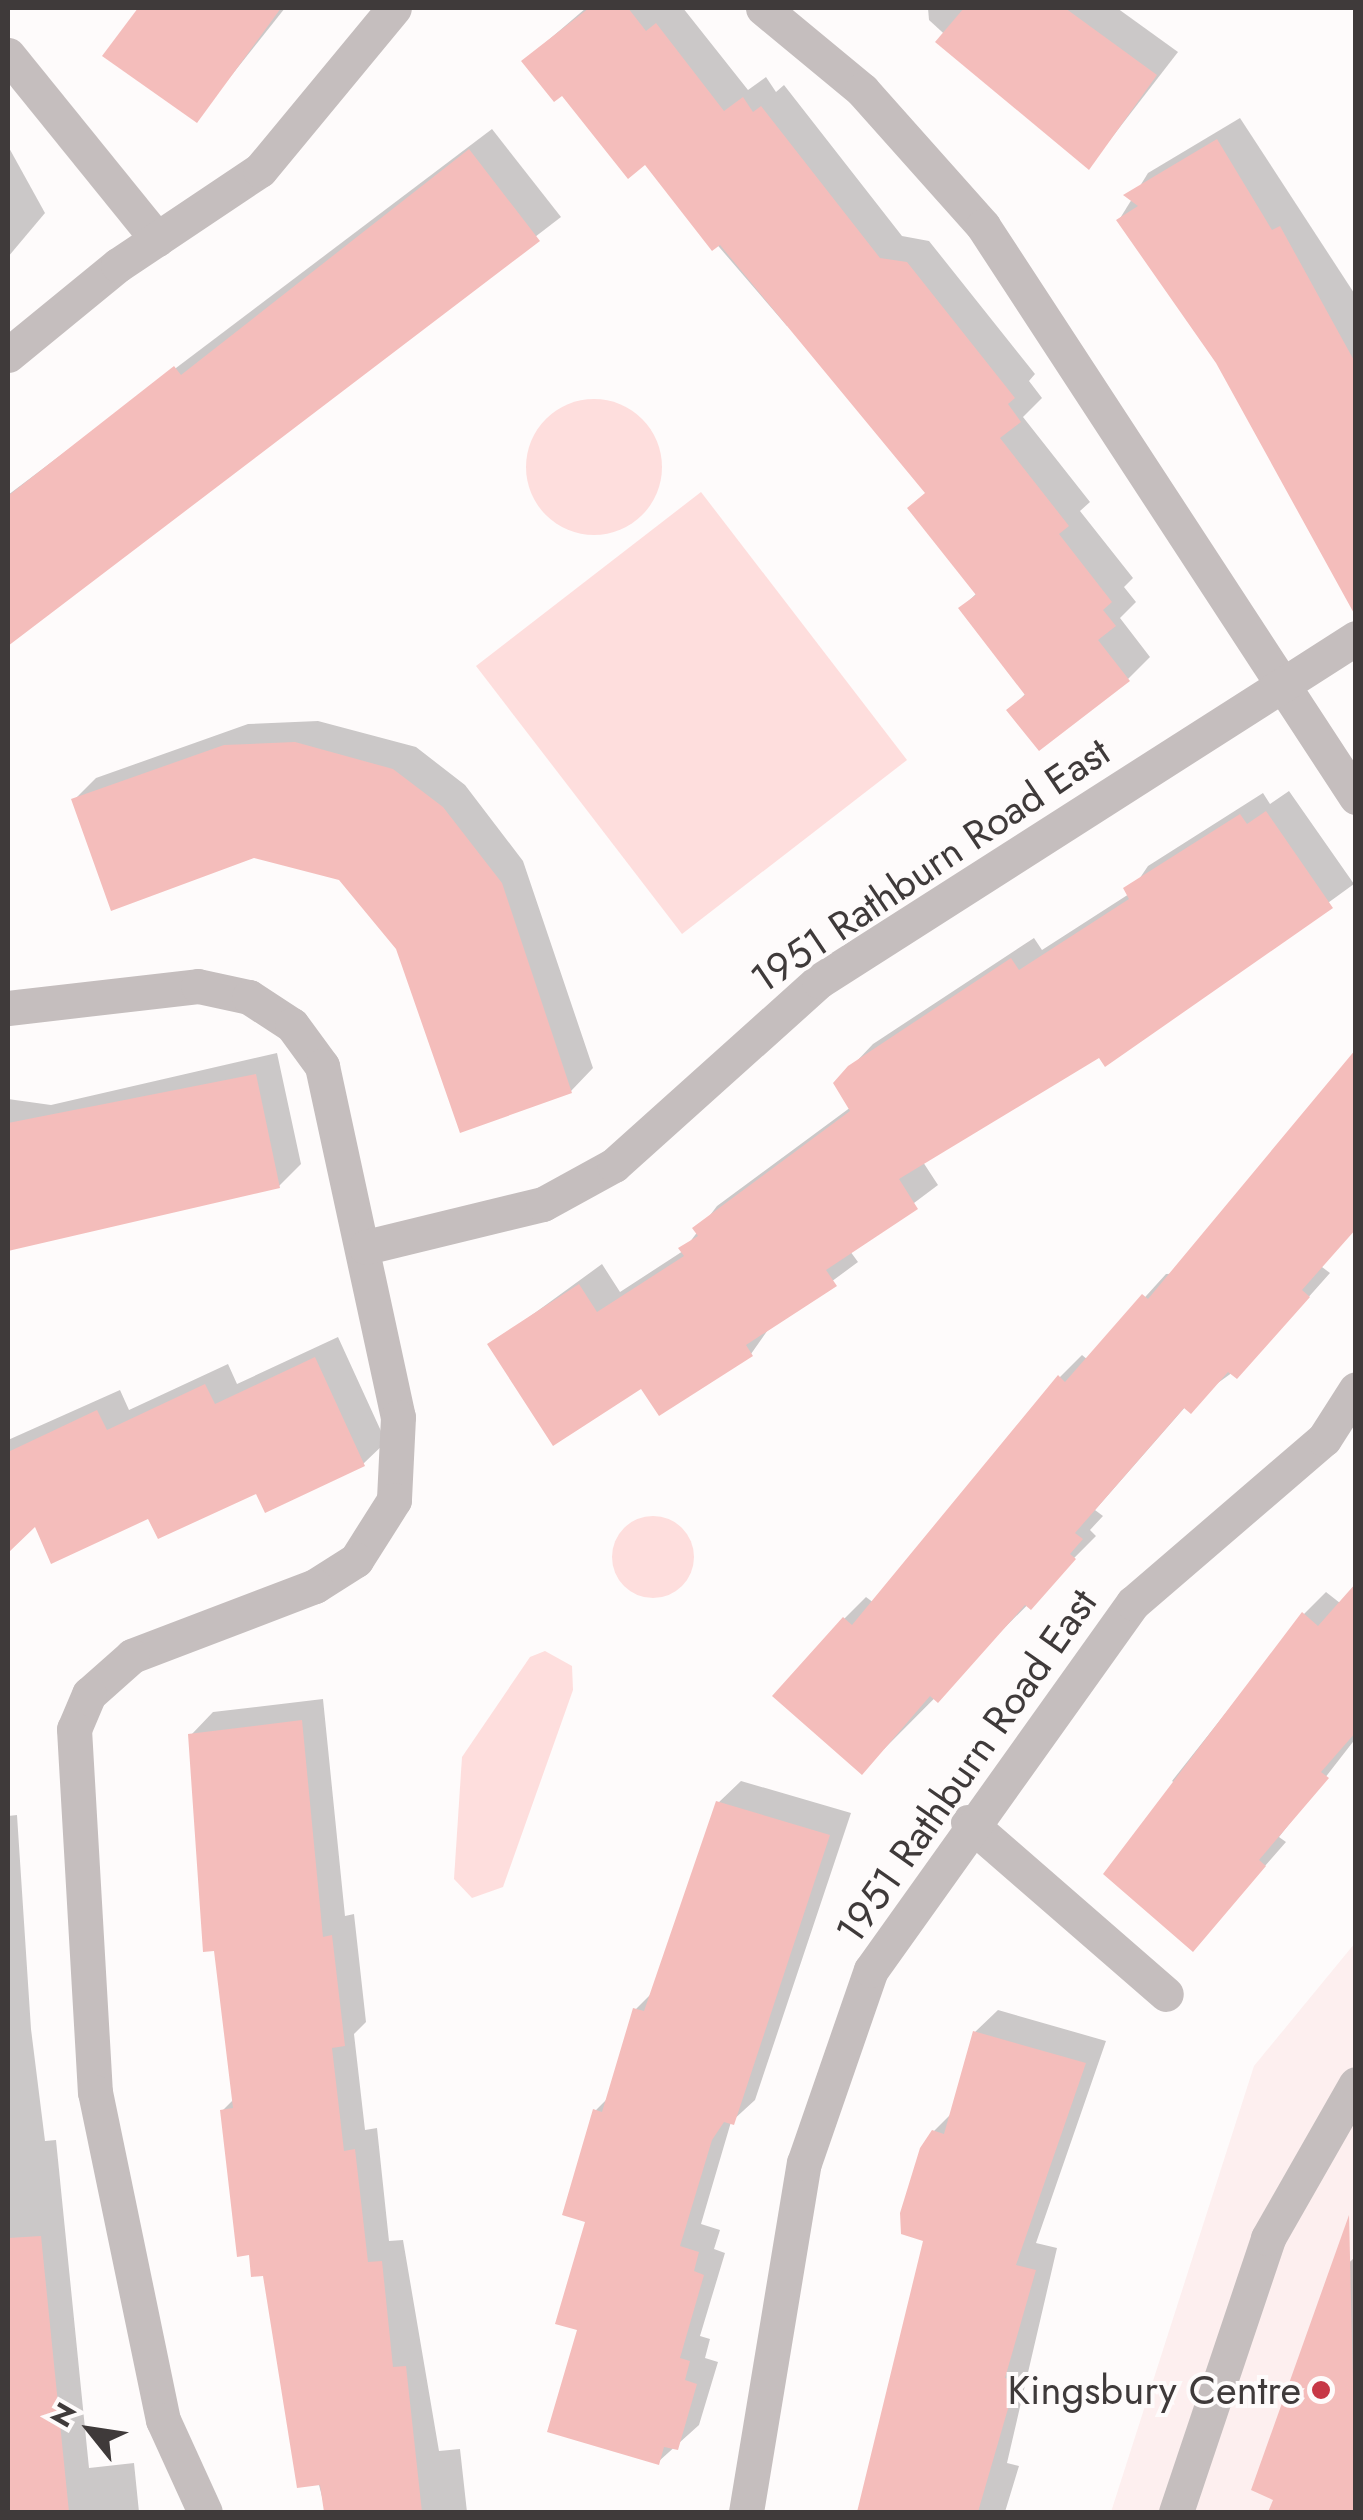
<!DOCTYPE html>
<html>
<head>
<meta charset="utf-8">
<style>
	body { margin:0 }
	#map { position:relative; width:1363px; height:2520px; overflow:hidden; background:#fefbfb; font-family:Jost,sans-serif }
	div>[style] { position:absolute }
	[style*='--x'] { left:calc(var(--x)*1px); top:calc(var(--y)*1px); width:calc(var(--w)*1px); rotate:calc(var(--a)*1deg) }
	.built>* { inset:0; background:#fdefef }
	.green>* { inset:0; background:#fededd }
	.round { border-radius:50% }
	.shadow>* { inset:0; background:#0003 }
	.building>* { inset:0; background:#f4bdbb }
	.lane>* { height:35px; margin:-17.5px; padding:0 17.5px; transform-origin:17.5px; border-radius:17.5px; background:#c5bebe }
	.dots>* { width:28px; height:28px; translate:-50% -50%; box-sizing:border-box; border:5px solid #fefbfb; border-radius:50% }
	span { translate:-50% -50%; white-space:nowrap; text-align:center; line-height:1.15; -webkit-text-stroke:8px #fefbfb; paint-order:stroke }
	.street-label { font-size:40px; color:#3f3a3a }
	.poi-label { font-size:40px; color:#3f3a3a }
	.right { translate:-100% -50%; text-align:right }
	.frame { position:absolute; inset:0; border:10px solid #3f3a3a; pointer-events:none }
	.north { position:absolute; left:40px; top:2380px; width:100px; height:100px; -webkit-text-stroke:8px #fefbfb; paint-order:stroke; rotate:300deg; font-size:28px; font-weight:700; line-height:40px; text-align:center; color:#3f3a3a }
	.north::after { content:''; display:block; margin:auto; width:35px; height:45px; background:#3f3a3a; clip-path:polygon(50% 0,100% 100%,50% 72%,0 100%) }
</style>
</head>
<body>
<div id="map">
	<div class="built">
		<i style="clip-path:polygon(1355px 1943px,1355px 2512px,1111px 2512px,1254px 2066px)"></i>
	</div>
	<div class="green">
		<i class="round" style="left:526px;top:399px;width:136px;height:136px"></i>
		<i style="clip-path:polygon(701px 492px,907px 760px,682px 934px,476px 666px)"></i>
		<i class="round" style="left:612px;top:1516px;width:82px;height:82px"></i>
		<i style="clip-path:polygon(545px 1651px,572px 1666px,573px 1690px,503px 1887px,472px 1898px,454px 1879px,462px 1757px,530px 1657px)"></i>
	</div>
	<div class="shadow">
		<i style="clip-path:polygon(142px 8px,285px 8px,196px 120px,105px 55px)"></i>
		<i style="clip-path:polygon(586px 8px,683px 8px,748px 90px,766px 77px,776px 92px,784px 85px,902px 236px,929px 241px,1035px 374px,1029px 381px,1042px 398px,1023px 417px,1090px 502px,1080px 511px,1133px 578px,1124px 587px,1136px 602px,1120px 618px,1150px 657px,1128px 679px,1010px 710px,1027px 692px,961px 608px,977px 593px,927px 492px,793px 321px,787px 326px,646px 162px,524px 61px)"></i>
		<i style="clip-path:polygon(928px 8px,1117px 8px,1178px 52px,1089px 167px,929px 20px)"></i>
		<i style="clip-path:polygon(1240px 118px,1356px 296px,1356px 551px,1119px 220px,1148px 173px)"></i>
		<i style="clip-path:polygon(492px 129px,561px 217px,24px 630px,8px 608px,8px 495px)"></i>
		<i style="clip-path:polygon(8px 146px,45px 213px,8px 257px)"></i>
		<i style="clip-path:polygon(318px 721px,416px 747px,465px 785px,523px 861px,593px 1068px,571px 1091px,398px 948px,340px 878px,74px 800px,96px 778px,248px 724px)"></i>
		<i style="clip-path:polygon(1289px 791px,1354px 884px,1106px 1064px,1100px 1054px,923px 1162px,938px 1185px,850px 1251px,858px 1262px,770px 1327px,751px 1354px,641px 1386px,491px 1345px,602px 1264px,620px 1292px,683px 1251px,717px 1206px,851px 1107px,836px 1083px,873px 1044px,1034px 938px,1042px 950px,1129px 894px,1148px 866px,1263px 793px,1270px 804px)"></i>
		<i style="clip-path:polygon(277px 1053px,301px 1164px,279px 1186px,8px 1240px,8px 1099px,51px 1105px)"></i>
		<i style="clip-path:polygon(1322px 1267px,1330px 1273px,1258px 1354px,1186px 1406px,1095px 1510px,1103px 1516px,1090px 1530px,1096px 1536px,884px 1749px,844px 1619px,866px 1597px,874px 1603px,1060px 1377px,1082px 1355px,1088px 1360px,1166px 1274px)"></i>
		<i style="clip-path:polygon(338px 1337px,386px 1442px,363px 1464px,150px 1516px,36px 1523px,8px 1550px,8px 1440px,120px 1390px,129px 1410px,228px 1364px,237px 1384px)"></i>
		<i style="clip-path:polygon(1356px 1584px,1356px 1738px,1279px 1837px,1286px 1842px,1193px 1948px,1180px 1787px,1172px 1781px,1304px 1614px,1326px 1592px,1340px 1603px)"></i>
		<i style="clip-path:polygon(323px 1699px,345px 1916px,354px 1914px,366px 2022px,354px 2034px,365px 2130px,377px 2128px,389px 2241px,403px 2240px,439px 2451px,460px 2449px,467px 2512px,326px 2512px,222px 2111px,234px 2099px,191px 1735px,213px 1712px)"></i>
		<i style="clip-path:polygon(741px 1781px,851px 1813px,755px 2100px,731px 2122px,701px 2224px,720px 2230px,714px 2249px,725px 2253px,700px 2336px,710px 2339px,705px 2358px,718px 2362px,699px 2425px,658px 2462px,580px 2329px,595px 2111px,609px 2097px,635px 2010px,654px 1991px,718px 1803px)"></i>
		<i style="clip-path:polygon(17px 1815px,31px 2029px,45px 2141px,56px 2140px,89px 2468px,134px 2463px,139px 2512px,8px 2512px,8px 1816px)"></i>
		<i style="clip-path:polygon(998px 2010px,1106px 2041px,1036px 2243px,1057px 2248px,1007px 2463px,1019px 2466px,1005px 2512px,859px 2512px,926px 2239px,934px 2131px,952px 2113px,975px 2032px)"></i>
		<i style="clip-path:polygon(1356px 2256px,1356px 2512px,1271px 2512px,1326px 2285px)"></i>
	</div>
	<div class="building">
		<i style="clip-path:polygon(138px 8px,281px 8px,197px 123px,102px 56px)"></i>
		<i style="clip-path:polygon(589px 8px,628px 8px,646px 31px,656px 23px,724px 111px,743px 97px,753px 112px,761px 106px,880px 258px,907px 262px,1015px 398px,1008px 404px,1021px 422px,1000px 438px,1069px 526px,1059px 534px,1112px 602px,1103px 610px,1116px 626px,1098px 640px,1130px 681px,1039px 751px,1006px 710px,1025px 695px,958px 608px,976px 595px,907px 508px,925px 493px,720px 245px,712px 251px,645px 165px,628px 179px,562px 96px,554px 102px,521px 61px)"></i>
		<i style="clip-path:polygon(964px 8px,1065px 8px,1157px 75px,1089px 170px,935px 42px)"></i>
		<i style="clip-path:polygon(1217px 139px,1272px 230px,1280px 226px,1356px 364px,1356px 617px,1216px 363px,1116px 220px,1138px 206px,1123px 195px)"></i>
		<i style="clip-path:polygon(469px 149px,540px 241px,8px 646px,8px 496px,174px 366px,181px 375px)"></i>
		<i style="clip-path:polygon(295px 742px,393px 769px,443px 807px,502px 883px,572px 1093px,460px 1133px,396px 949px,339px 880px,254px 858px,111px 911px,71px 799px,224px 745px)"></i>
		<i style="clip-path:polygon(1266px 811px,1333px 908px,1105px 1067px,1099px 1058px,899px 1179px,918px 1209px,826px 1270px,837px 1286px,746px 1345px,753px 1356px,659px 1416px,641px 1389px,553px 1446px,487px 1344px,579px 1284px,597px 1312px,684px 1256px,678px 1248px,698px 1236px,692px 1228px,850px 1111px,833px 1083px,848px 1066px,1011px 958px,1019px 970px,1129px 899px,1123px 888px,1240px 814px,1247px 824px)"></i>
		<i style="clip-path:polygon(1356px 1049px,1356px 1229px,1302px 1290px,1310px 1297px,1237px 1379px,1228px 1372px,1191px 1414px,1184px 1408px,1075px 1533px,1083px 1539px,1070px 1554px,1076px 1559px,1031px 1610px,1025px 1605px,938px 1703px,930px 1696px,862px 1775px,772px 1696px,843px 1617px,852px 1625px,1058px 1375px,1065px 1382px,1142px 1294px,1148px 1299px)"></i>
		<i style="clip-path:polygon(256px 1074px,280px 1188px,8px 1251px,8px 1123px)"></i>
		<i style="clip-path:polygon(315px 1357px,365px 1466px,265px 1513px,256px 1494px,158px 1539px,148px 1519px,51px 1564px,35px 1527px,8px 1553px,8px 1452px,97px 1410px,107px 1430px,205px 1384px,215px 1404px)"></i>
		<i style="clip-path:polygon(1356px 1583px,1356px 1732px,1321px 1772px,1329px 1778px,1259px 1860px,1266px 1866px,1193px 1952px,1103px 1874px,1302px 1612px,1318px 1626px)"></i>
		<i style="clip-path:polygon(302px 1720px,323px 1937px,332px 1935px,345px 2046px,332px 2048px,344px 2151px,355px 2149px,368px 2262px,382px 2261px,393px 2367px,406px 2366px,422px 2512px,324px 2512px,320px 2485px,297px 2488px,263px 2276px,251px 2277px,249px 2255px,237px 2257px,220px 2110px,233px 2108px,214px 1951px,203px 1952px,188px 1734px)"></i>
		<i style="clip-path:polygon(716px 1801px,830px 1835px,734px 2125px,724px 2122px,712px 2140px,680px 2246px,699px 2252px,694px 2271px,704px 2275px,680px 2358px,690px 2361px,685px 2380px,697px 2384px,678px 2450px,664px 2447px,659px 2465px,547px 2432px,577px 2330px,555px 2324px,585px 2222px,562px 2215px,593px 2109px,602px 2112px,633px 2008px,644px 2011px)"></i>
		<i style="clip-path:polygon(973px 2031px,1086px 2063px,1016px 2265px,1036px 2270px,1005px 2378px,1016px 2381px,978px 2512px,857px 2512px,923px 2241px,901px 2234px,900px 2213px,920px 2148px,932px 2130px,944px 2134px)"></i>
		<i style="clip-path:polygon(1349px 2215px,1356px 2512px,1268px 2512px,1273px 2500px,1251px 2490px)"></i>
		<i style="clip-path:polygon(41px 2236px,69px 2512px,8px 2512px,8px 2238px)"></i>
	</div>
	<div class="lane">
		<i style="--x:763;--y:8;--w:129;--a:39.6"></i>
		<i style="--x:862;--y:90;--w:182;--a:48.3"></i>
		<i style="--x:983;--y:226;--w:682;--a:56.85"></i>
		<i style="--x:8;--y:55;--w:237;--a:51"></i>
		<i style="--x:8;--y:355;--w:142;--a:-39.3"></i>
		<i style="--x:118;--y:265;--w:171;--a:-33.8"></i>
		<i style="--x:260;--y:170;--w:210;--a:-50.4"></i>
		<i style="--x:8;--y:1008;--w:191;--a:-6.6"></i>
		<i style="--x:198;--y:986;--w:52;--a:12.2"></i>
		<i style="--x:249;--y:997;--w:51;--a:33.1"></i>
		<i style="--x:292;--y:1025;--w:51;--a:53.8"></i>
		<i style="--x:322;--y:1066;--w:359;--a:77.8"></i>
		<i style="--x:398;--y:1417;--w:83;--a:92.8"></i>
		<i style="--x:394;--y:1500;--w:71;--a:122.3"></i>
		<i style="--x:356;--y:1560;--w:49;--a:147.6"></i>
		<i style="--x:315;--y:1586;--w:196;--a:159.1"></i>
		<i style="--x:132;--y:1656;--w:57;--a:138.5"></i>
		<i style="--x:89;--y:1694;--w:38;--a:113"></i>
		<i style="--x:74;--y:1729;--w:364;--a:86.7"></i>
		<i style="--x:95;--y:2092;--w:335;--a:78.3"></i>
		<i style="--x:163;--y:2420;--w:101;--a:65.5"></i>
		<i style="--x:366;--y:1247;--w:182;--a:-13.7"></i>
		<i style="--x:543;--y:1204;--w:81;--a:-28.8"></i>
		<i style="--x:614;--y:1165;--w:275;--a:-41.9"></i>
		<i style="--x:819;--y:981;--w:637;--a:-32.57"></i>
		<i style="--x:968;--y:1822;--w:262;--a:41"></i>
		<i style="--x:746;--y:2512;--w:354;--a:-80.6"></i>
		<i style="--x:804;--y:2163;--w:204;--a:-70.9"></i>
		<i style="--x:871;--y:1970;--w:451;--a:-54.5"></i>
		<i style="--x:1133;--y:1603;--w:252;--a:-40.7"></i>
		<i style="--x:1324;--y:1439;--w:59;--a:-57.4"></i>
		<i style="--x:1176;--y:2512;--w:289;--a:-71.4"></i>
		<i style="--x:1268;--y:2238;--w:177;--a:-60.3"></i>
	</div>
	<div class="dots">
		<i style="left:1321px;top:2390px;background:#c73746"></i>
	</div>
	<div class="street-label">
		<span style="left:930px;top:865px;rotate:-34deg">1951 Rathburn Road East</span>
		<span style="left:966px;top:1766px;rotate:-55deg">1951 Rathburn Road East</span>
	</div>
	<div class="poi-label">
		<span class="right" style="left:1301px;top:2390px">Kingsbury Centre</span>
	</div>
	<div class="frame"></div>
	<div class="north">N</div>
</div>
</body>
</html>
